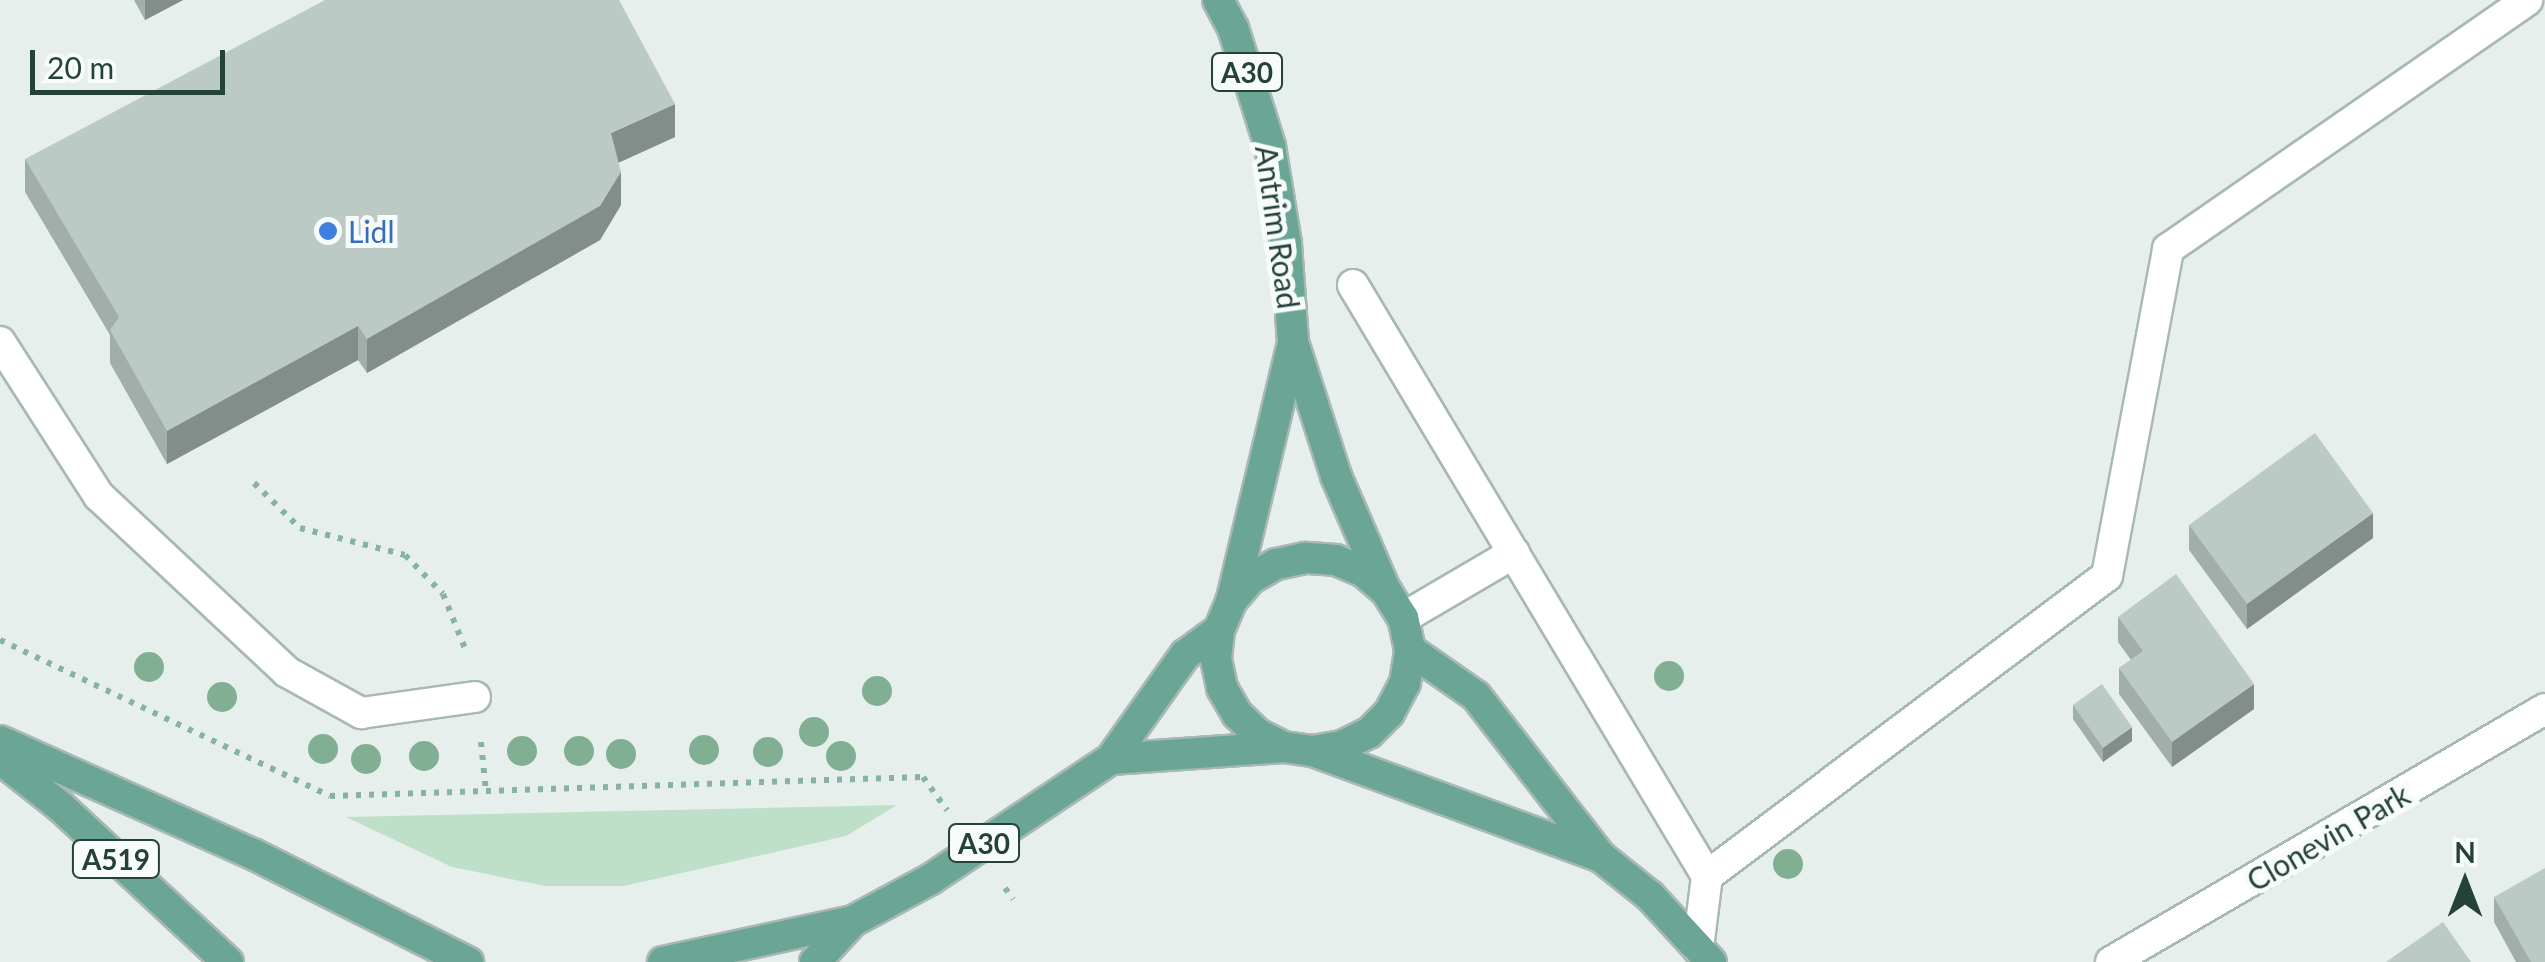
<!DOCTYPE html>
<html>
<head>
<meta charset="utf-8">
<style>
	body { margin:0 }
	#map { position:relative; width:2545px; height:962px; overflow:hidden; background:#e6efeb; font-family:Lato,sans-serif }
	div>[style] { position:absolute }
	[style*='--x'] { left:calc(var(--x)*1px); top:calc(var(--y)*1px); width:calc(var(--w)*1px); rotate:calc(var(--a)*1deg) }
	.green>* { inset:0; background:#bfe0c8 }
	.path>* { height:6px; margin-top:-3px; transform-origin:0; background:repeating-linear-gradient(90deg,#86b3a5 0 5px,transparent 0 13px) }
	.roads { filter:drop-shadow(2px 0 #a8b8b2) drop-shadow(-2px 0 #a8b8b2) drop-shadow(0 2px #a8b8b2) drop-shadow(0 -2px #a8b8b2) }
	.lane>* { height:30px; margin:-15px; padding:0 15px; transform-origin:15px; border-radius:15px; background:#fff }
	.street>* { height:30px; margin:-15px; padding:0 15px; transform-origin:15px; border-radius:15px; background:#fff }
	.primary>* { height:30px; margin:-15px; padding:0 15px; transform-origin:15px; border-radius:15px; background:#6aa596 }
	.trees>* { width:30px; height:30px; margin:-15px; border-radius:50%; background:#80af93 }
	.wall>* { inset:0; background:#a1aea9 }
	.shaded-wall>* { inset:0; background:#838d89 }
	.building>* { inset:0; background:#bbcac4 }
	.dots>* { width:28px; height:28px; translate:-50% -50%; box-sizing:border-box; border:5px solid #f7fbf9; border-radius:50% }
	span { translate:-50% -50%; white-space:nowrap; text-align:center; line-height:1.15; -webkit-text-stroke:10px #f7fbf9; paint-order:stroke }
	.shield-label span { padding:2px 8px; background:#f7fbf9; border:2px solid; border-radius:8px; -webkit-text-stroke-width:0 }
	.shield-label { font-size:28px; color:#24423a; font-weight:700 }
	.street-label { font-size:30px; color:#24423a }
	.shop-label { font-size:30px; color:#366cbe }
	.left { translate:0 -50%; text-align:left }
	.north { position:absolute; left:2415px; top:832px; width:100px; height:100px; -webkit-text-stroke:8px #f7fbf9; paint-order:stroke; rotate:0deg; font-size:28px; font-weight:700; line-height:40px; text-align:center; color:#24423a }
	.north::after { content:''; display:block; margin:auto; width:35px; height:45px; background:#24423a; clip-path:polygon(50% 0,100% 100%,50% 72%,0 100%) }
	.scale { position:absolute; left:30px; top:50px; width:195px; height:45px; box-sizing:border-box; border:5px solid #24423a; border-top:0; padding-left:12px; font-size:30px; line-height:35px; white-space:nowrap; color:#24423a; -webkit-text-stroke:8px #f7fbf9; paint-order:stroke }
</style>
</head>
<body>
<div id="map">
	<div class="green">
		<i style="clip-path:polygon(897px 805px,846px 836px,624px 886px,545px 886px,452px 867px,346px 817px)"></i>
	</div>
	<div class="path">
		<i style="--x:254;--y:483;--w:64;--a:44.4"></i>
		<i style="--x:300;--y:528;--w:108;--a:14.4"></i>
		<i style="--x:405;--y:555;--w:54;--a:45.7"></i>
		<i style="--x:443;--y:594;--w:61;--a:68"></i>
		<i style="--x:0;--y:640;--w:365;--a:25.3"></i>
		<i style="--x:330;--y:796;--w:593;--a:-1.84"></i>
		<i style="--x:923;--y:777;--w:41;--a:54"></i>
		<i style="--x:481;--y:742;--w:49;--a:84.2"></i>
		<i style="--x:1005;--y:888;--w:14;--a:54"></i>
	</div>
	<div class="roads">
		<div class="lane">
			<i style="--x:0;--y:342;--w:183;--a:57.3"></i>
			<i style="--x:99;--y:496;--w:258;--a:43.1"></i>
			<i style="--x:287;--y:672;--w:85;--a:29"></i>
			<i style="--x:361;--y:713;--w:115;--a:-8"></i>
			<i style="--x:1707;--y:876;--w:500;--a:-36.9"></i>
			<i style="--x:2107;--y:576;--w:333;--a:-79.4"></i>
			<i style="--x:2168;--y:249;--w:437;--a:-34.7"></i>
		</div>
		<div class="street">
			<i style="--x:1353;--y:285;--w:689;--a:59.08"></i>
			<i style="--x:1707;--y:876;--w:73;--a:97.1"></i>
			<i style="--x:1403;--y:618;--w:129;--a:-30.4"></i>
			<i style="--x:2111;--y:962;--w:502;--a:-30.24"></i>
		</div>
		<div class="primary">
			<i style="--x:1218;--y:0;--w:32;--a:62"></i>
			<i style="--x:1233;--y:28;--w:124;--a:72.6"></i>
			<i style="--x:1270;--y:146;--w:99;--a:80.7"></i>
			<i style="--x:1286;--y:244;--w:98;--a:85.9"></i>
			<i style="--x:1293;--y:342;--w:141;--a:72.2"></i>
			<i style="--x:1336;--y:476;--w:123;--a:66.6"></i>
			<i style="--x:1232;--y:599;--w:264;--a:-76.6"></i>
			<i style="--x:1410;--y:650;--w:80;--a:34.9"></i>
			<i style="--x:1476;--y:696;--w:204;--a:52.2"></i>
			<i style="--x:1601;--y:857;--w:63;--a:38.5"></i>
			<i style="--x:1650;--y:896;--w:90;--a:47.3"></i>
			<i style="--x:0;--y:741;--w:277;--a:24.1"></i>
			<i style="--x:253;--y:854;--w:241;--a:26.7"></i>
			<i style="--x:1313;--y:751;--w:307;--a:20.2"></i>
			<i style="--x:0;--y:759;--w:78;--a:38.2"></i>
			<i style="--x:61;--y:807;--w:228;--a:42.9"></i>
			<i style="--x:1111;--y:759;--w:173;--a:-4"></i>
			<i style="--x:1284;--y:747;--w:29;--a:8"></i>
			<i style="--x:1313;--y:751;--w:29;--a:-10"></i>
			<i style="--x:1342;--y:746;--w:30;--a:-26"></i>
			<i style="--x:1369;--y:733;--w:28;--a:-45"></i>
			<i style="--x:1389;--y:713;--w:34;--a:-62"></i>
			<i style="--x:1405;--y:683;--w:33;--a:-81"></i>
			<i style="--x:1410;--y:650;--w:33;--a:-102"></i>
			<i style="--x:1403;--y:618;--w:31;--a:-122"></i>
			<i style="--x:1387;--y:592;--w:30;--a:-139"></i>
			<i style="--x:1364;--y:572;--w:30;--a:-157"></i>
			<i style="--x:1336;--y:560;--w:31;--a:-176"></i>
			<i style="--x:1305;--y:558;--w:30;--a:168"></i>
			<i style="--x:1276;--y:564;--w:30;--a:150"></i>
			<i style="--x:1250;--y:579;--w:30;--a:130"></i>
			<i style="--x:1231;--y:602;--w:30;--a:113"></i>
			<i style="--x:1219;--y:630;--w:29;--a:96"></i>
			<i style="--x:1216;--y:659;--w:30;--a:78"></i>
			<i style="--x:1222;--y:688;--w:30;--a:60"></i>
			<i style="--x:1237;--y:714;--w:29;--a:44"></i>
			<i style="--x:1258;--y:734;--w:29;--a:27"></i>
			<i style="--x:663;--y:962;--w:194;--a:-12.2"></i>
			<i style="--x:853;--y:921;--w:89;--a:-28.3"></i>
			<i style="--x:931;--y:879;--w:216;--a:-33.7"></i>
			<i style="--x:1111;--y:759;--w:128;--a:-54.6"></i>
			<i style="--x:1185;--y:655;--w:42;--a:-36.3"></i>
			<i style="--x:815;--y:962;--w:56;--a:-47.2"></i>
		</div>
	</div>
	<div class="trees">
		<i style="left:149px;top:667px"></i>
		<i style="left:1669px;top:676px"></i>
		<i style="left:877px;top:691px"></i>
		<i style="left:222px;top:697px"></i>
		<i style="left:814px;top:732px"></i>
		<i style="left:323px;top:749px"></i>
		<i style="left:704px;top:750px"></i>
		<i style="left:522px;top:751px"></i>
		<i style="left:579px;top:751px"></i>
		<i style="left:768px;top:752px"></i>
		<i style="left:621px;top:754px"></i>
		<i style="left:424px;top:756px"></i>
		<i style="left:841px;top:756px"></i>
		<i style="left:366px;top:759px"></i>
		<i style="left:1788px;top:864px"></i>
	</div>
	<div class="wall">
		<i style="clip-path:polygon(134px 0,183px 0,145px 20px)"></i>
		<i style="clip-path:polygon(675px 137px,618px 163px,621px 205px,600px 240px,367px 373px,358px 360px,167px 464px,110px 363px,110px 335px,25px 192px,25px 159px)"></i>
		<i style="clip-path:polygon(2189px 525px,2373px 538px,2247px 629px,2189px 550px)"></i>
		<i style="clip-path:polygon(2118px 617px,2254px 709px,2172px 767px,2119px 694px,2119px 668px,2131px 660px,2118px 642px)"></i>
		<i style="clip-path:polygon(2073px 705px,2132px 741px,2103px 762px,2073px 719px)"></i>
		<i style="clip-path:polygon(2494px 897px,2545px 962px,2516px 962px,2494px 922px)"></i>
	</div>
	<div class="shaded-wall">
		<i style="clip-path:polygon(145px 0,183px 0,145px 20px)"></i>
		<i style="clip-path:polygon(675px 104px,675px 137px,611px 166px,611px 133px)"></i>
		<i style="clip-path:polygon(621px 172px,621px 205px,600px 240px,367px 373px,367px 339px)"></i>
		<i style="clip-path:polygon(358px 326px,358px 360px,167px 464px,167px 431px)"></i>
		<i style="clip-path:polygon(2373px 513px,2373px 538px,2247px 629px,2247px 604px)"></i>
		<i style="clip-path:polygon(2254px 684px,2254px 709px,2172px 767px,2172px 742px)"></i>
		<i style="clip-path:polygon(2132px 727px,2132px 741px,2103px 762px,2103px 748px)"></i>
	</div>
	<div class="building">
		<i style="clip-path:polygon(325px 0,619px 0,675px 104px,611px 133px,621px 172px,600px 206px,367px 339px,358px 326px,167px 431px,110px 330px,119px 317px,25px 159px)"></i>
		<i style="clip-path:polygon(2315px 433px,2373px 513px,2247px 604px,2189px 525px)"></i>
		<i style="clip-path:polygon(2176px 574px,2254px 684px,2172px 742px,2119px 668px,2143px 651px,2118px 617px)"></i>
		<i style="clip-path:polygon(2102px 684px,2132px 727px,2103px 748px,2073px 705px)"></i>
		<i style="clip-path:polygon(2545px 868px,2545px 962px,2531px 962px,2494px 897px)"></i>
		<i style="clip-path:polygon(2443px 922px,2471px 962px,2386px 962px)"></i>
	</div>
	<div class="dots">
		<i style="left:328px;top:231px;background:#3f7fe0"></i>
	</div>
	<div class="shield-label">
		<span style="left:1247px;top:72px">A30</span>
		<span style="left:984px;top:843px">A30</span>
		<span style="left:116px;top:859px">A519</span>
	</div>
	<div class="street-label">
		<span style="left:1278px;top:227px;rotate:82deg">Antrim Road</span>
		<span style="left:2328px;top:837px;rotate:-30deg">Clonevin Park</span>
	</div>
	<div class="shop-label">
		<span class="left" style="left:348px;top:231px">Lidl</span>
	</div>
	<div class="north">N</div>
	<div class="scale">20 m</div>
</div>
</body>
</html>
